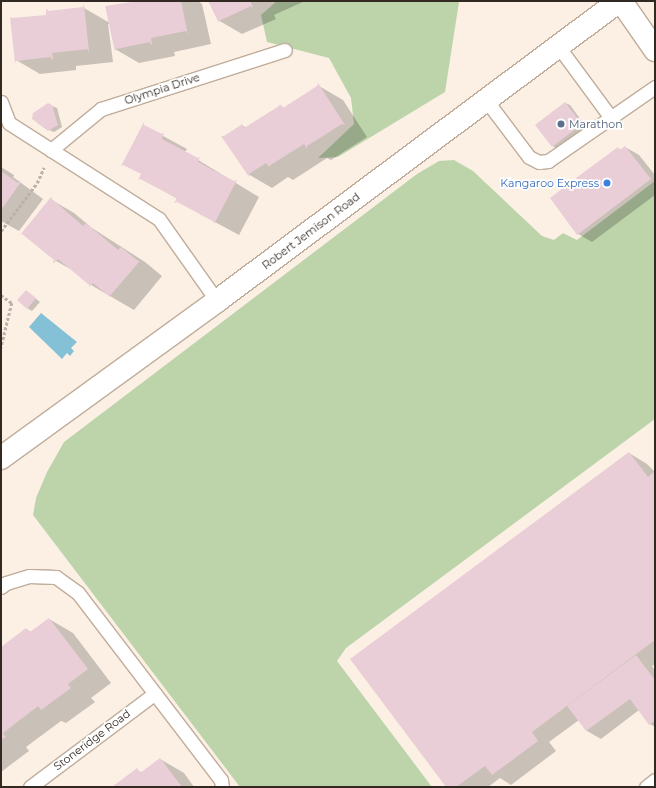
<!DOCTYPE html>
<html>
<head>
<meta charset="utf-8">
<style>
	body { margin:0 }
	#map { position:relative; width:656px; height:788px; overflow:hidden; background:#fcf0e5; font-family:Montserrat,sans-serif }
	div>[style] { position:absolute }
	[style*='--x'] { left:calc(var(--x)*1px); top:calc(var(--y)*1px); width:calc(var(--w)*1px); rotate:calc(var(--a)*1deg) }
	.green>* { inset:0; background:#bdd4ab }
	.water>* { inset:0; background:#84c1d6 }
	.shadow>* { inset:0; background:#0003 }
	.building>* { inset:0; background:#e9ced7 }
	.path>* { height:2.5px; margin-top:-1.25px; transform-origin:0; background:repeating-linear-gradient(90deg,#bbb1a7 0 3px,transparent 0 5px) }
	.roads { filter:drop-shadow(1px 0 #c0ad9b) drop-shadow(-1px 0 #c0ad9b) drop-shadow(0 1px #c0ad9b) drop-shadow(0 -1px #c0ad9b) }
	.lane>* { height:13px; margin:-6.5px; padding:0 6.5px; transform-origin:6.5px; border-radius:6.5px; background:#fff }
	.street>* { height:22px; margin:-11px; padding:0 11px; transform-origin:11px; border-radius:11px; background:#fff }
	.dots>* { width:11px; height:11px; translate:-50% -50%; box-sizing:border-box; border:2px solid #fff; border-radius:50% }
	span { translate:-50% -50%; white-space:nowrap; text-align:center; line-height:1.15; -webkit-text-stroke:3.5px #fff; paint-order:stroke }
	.street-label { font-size:11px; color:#312922 }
	.service-label { font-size:11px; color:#4e5e75 }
	.left { translate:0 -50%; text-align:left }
	.shop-label { font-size:11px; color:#366cbe }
	.right { translate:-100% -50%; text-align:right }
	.frame { position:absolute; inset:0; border:2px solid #312922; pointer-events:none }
</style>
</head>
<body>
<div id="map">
	<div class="green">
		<i style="clip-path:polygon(277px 1px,459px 2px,445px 92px,338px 157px,318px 158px,354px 124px,351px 98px,329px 58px,267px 42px,261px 15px)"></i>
		<i style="clip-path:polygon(454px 160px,473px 171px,542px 236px,554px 240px,563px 233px,577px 240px,655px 181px,655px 419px,346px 648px,337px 661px,432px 787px,240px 787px,33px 515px,36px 498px,47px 472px,64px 442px,417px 174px,439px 161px)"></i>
	</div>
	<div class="water">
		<i style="clip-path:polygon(41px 313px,77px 342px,71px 348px,74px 351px,70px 356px,67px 353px,62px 359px,29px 327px)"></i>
	</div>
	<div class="shadow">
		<i style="clip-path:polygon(142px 1px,198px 1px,202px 4px,211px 44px,174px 52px,175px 56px,139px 63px,115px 49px,110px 24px,108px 24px,113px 62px,76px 66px,76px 70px,40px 74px,16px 60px,48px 16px,47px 12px,84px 8px,110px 23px)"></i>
		<i style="clip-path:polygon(209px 1px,305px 1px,274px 15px,276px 19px,242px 34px,218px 20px)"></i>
		<i style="clip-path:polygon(319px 86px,343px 100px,367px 137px,331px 160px,327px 158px,293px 180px,288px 177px,272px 188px,248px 174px,242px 125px,246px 128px,281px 106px,284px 108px)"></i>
		<i style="clip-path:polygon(565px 103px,570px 105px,586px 127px,557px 149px,553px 146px)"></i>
		<i style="clip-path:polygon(52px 106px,57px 108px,62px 127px,54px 132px,49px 130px)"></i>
		<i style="clip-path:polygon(143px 125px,187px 149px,185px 152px,259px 197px,239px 235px,200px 214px,178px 199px,140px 178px,142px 174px)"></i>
		<i style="clip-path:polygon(625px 147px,639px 155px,655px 175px,655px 195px,592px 242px,578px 234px,571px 183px,575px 185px,618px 148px,621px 150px)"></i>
		<i style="clip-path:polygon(1px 167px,14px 175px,13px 177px,43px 199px,19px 231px,1px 221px)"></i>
		<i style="clip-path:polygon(50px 199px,74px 213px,92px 228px,145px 262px,162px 276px,134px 310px,91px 285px,74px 271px,56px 261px)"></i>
		<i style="clip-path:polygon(26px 291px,40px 302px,32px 311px,27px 308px)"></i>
		<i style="clip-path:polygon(629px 453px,647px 464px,655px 472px,655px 664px,652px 666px,655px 671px,655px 727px,650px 724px,639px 710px,601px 739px,587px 731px,579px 720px,549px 742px,556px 751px,511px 785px,500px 778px,488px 787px,447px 787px)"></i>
		<i style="clip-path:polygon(49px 619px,73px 633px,111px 683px,91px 698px,95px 702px,66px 723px,61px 721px,26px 747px,29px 751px,1px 772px,1px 648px,26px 629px,31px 632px)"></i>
		<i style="clip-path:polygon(160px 759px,184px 773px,194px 787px,114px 787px,137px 770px,142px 773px)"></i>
	</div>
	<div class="building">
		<i style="clip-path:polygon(138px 1px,181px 1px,188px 35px,186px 31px,151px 38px,152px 44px,150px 44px,150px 42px,116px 49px,115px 52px,105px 6px)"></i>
		<i style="clip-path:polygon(208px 1px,250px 1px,253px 7px,252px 8px,251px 6px,219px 21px,219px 23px)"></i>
		<i style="clip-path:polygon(83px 5px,84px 5px,89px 51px,88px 52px,88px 49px,52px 53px,53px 59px,51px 60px,51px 57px,16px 61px,15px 63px,10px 17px,12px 18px,46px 15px,46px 9px,47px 9px,48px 11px,83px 7px)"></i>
		<i style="clip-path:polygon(318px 83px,345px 125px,342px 124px,307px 146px,307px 149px,304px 144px,269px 166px,270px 168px,266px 163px,249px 174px,249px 177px,221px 136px,224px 136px,241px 125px,241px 123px,244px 128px,279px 106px,280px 104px,283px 108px,317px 86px)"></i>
		<i style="clip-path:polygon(565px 102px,582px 124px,552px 147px,535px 125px)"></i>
		<i style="clip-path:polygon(48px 103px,52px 105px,58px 125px,48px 131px,32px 119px,33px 113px)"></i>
		<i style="clip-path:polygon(144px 122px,144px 125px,162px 134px,164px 133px,162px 139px,198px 158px,200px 157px,198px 162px,234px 181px,237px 180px,214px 224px,213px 221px,177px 202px,174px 203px,177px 198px,140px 179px,138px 180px,141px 174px,123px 165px,121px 166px)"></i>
		<i style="clip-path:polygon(625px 146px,651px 179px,577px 235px,550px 198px,571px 182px,574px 185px,578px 181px,576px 178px,618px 147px,620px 150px)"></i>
		<i style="clip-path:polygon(1px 171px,18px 183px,20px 181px,21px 182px,1px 210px)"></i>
		<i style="clip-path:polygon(51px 197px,52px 199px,83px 226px,87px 222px,87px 224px,118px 250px,122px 246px,122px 248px,138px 261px,140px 261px,108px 298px,109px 296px,93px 283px,89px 287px,89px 285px,58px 259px,54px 263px,53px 262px,54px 260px,22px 234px,20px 235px)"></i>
		<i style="clip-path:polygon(26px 290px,36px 298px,27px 309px,17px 300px)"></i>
		<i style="clip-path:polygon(629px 452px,648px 477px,655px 471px,655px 640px,532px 732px,538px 741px,492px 775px,485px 766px,456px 787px,446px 787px,350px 659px)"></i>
		<i style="clip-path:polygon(49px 618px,88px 669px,68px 684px,71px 688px,41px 710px,38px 706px,3px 733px,6px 737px,1px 740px,1px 647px,26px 628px,30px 632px)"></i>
		<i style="clip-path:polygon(636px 655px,655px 680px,655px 720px,649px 725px,630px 699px,586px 731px,567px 706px)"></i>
		<i style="clip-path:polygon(160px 758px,182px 787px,112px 787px,137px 768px,140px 773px)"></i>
	</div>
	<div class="path">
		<i style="--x:1;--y:231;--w:60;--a:-53.1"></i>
		<i style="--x:37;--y:183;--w:17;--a:-66"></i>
		<i style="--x:1;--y:295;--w:14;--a:36"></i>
		<i style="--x:12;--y:303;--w:46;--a:103.7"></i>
	</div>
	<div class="roads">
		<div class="lane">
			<i style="--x:558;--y:46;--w:89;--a:53.6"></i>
			<i style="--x:486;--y:100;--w:71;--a:53"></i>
			<i style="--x:529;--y:157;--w:11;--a:27"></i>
			<i style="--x:539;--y:162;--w:9;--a:-6"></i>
			<i style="--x:548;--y:161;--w:130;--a:-34.7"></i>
			<i style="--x:1;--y:102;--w:22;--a:69"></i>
			<i style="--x:9;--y:123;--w:178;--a:32.6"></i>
			<i style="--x:159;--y:219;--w:100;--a:54.7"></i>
			<i style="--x:51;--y:150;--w:65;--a:-39.4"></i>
			<i style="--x:101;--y:109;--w:193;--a:-17.8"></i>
			<i style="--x:1;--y:587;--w:6;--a:-39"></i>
			<i style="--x:6;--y:583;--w:24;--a:-17"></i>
			<i style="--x:29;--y:576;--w:27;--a:2"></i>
			<i style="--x:56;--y:577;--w:27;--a:36"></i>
			<i style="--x:78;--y:593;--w:235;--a:52.6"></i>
			<i style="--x:221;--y:780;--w:7;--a:82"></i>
			<i style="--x:30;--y:787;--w:156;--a:-36.9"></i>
			<i style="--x:646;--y:787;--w:11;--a:-38"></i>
		</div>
		<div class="street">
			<i style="--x:621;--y:1;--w:60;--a:55.2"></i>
			<i style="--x:1;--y:458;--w:267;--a:-36"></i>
			<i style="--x:217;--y:301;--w:502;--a:-36.73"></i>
		</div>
	</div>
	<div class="dots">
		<i style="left:561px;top:124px;background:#5c6f8a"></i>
		<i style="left:607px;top:183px;background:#3f7fe0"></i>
	</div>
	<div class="street-label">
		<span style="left:162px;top:89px;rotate:-18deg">Olympia Drive</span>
		<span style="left:311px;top:231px;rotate:-37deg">Robert Jemison Road</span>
		<span style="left:92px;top:740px;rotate:-37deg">Stoneridge Road</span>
	</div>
	<div class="service-label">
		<span class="left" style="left:569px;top:124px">Marathon</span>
	</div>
	<div class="shop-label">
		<span class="right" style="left:599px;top:183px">Kangaroo Express</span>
	</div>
	<div class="frame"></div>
</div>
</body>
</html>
